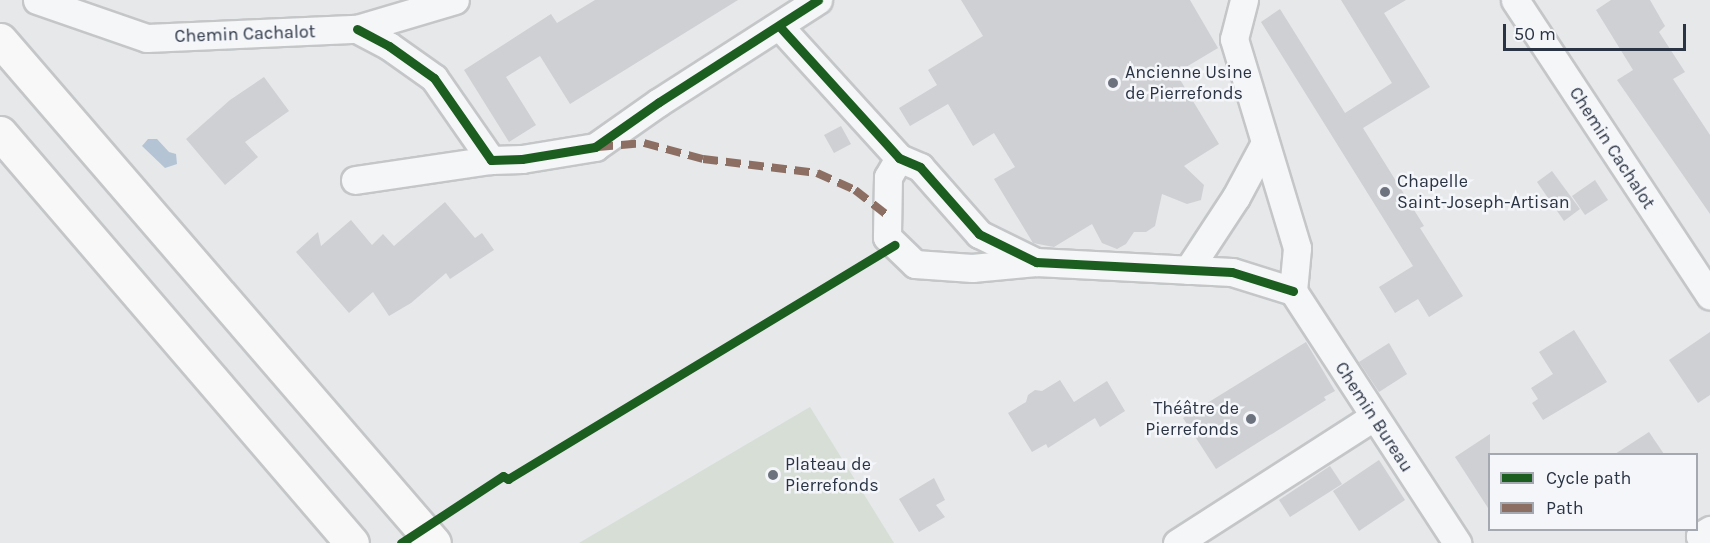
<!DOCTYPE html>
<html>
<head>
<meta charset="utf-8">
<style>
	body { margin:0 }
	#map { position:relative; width:1710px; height:543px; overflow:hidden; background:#e6e8ea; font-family:Karla,sans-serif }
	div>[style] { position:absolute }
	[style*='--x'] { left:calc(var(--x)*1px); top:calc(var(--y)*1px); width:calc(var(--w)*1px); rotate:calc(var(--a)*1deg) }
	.green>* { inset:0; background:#d6ded6 }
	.water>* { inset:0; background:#b4c4d5 }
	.building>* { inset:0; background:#ced0d3 }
	.roads { filter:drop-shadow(2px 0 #c4c6c8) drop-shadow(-2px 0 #c4c6c8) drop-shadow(0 2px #c4c6c8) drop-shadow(0 -2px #c4c6c8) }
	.minor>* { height:27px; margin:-13.5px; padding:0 13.5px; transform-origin:13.5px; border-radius:13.5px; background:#f5f6f7 }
	.highway>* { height:33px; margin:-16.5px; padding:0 16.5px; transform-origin:16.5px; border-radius:16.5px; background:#f8f8f8 }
	.quiet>* { height:8px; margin-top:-4px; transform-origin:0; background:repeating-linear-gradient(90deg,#8d6e63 0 15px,transparent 0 23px) }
	.cycleway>* { height:9px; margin:-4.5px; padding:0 4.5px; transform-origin:4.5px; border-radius:4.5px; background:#1b5e20 }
	.dots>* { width:16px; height:16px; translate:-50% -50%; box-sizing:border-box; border:3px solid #f4f6f9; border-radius:50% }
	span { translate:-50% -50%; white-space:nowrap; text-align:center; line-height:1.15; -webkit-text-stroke:5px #f4f6f9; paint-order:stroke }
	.street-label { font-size:18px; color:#2b3445 }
	.poi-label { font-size:18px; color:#2b3445 }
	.left { translate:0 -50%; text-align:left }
	.right { translate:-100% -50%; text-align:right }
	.legend { position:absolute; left:1488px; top:453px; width:210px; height:78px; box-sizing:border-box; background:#f4f6f9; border:2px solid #a4a8b1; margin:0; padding:8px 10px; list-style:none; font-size:18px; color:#2b3445 }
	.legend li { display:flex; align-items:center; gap:12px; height:30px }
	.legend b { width:30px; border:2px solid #a4a8b1 }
	.scale { position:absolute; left:1503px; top:24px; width:183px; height:27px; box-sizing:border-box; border:3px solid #2b3445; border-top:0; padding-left:8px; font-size:18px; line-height:21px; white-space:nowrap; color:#2b3445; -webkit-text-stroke:4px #f4f6f9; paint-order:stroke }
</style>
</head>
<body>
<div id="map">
	<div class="green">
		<i style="clip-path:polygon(810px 407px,894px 543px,579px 543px)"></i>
	</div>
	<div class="water">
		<i style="clip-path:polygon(148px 139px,157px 139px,169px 152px,176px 154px,177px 164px,165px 168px,142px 146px)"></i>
	</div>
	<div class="building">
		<i style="clip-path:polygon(595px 0,738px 0,570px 104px,540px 56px,506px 77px,536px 125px,509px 142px,464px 70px,551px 14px,557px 23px)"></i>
		<i style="clip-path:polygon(961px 0,1190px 0,1218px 48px,1176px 73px,1219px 144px,1184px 166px,1204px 185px,1201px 200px,1187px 204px,1162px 194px,1155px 226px,1146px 232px,1134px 232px,1126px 244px,1117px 249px,1102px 243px,1092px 224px,1054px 247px,1033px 243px,994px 179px,1015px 167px,994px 133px,973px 146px,948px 104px,910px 126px,899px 108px,937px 85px,928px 70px,983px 36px)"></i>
		<i style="clip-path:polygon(1341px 0,1406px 0,1384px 13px,1430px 87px,1363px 128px,1424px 226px,1420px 228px,1463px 296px,1429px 317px,1418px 299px,1395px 313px,1379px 287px,1413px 266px,1261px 22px,1280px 9px,1345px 113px,1392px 83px)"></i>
		<i style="clip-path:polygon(1611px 0,1650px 0,1665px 26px,1659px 32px,1685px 72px,1673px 79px,1710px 135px,1710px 214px,1617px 80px,1633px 70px,1596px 10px)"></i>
		<i style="clip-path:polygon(264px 77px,289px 111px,245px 142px,258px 157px,225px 185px,186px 139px,230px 100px)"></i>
		<i style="clip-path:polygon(841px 126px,851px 144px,834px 153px,824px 135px)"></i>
		<i style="clip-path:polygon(1552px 171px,1580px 209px,1564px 221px,1537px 182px)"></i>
		<i style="clip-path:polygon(1595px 180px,1608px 200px,1585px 215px,1572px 196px)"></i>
		<i style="clip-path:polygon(445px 202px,475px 238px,482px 233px,494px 250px,450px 279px,446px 273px,411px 303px,389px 316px,373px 292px,349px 313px,296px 252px,318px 232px,321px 246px,351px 220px,372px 245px,383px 234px,394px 246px)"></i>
		<i style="clip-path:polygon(1574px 330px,1607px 382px,1543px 420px,1532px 403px,1538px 399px,1531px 388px,1553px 374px,1539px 352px)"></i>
		<i style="clip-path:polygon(1710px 332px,1710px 395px,1698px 403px,1669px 360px)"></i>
		<i style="clip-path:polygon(1306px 342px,1335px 391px,1324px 397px,1326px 400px,1216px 469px,1183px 418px)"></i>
		<i style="clip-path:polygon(1389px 343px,1407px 374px,1379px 392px,1359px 362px)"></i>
		<i style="clip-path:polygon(1060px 380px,1074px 402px,1107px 381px,1125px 411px,1100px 427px,1095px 418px,1048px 448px,1046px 444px,1032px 452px,1008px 413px,1026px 402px,1028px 395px,1035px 390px,1042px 391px)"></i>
		<i style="clip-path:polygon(1649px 432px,1664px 454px,1615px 454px)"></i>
		<i style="clip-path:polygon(1490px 434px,1490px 511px,1455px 457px)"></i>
		<i style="clip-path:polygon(1379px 460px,1405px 500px,1359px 531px,1333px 491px)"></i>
		<i style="clip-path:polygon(1330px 466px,1342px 484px,1290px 517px,1279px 500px)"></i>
		<i style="clip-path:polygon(934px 478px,945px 500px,936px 505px,945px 517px,919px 532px,899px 499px)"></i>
	</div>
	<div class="roads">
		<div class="minor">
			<i style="--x:37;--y:0;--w:116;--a:19.1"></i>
			<i style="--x:147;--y:38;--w:210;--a:-2.5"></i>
			<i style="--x:357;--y:29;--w:102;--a:-16.5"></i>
			<i style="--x:1244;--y:0;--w:40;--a:104.4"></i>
			<i style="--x:1234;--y:39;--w:218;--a:73.2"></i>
			<i style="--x:1297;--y:248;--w:43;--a:95.3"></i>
			<i style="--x:1515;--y:0;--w:354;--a:56.6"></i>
			<i style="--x:780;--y:27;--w:177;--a:47.7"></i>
			<i style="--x:899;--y:158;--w:23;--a:23"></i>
			<i style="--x:920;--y:167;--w:89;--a:48.6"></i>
			<i style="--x:979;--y:234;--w:64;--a:26.2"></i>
			<i style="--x:1036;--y:262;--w:196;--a:2.9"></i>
			<i style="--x:1232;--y:272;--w:64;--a:17.3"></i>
			<i style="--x:357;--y:29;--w:36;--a:28"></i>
			<i style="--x:389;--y:46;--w:55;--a:35.4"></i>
			<i style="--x:434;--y:78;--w:100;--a:55.2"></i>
			<i style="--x:491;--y:160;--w:31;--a:-2"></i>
			<i style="--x:522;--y:159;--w:74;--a:-9.3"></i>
			<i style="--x:595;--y:147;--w:78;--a:-35.1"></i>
			<i style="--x:659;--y:102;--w:189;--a:-32.7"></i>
			<i style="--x:899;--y:158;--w:22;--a:120"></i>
			<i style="--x:888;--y:177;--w:60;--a:91"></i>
			<i style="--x:887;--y:237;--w:39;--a:44"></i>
			<i style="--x:915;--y:264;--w:57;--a:4"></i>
			<i style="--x:972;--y:268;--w:64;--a:-5.4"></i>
			<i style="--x:355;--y:180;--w:137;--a:-8.4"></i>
			<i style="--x:1188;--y:270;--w:87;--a:-56.7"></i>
			<i style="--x:1236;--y:197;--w:61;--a:-61.8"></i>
			<i style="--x:1293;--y:291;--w:301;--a:56.9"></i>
			<i style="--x:1177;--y:543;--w:233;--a:-32.7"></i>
			<i style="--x:1704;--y:543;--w:8;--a:-120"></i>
			<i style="--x:1700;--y:536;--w:12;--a:-31"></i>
		</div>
		<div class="highway">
			<i style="--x:0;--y:40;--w:664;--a:49.21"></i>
			<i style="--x:0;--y:133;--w:540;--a:49.35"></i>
		</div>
	</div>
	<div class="quiet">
		<i style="--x:598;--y:147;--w:46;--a:-5"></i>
		<i style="--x:644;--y:143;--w:61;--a:15.2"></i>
		<i style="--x:703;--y:159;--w:115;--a:7"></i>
		<i style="--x:817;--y:173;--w:42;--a:24.1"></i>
		<i style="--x:855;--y:190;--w:41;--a:38"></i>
	</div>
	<div class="cycleway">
		<i style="--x:780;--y:27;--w:177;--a:47.7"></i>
		<i style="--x:899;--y:158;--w:23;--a:23"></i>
		<i style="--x:920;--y:167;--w:89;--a:48.6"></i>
		<i style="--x:979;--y:234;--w:64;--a:26.2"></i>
		<i style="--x:1036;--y:262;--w:196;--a:2.9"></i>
		<i style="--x:1232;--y:272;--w:64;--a:17.3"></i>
		<i style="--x:357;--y:29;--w:36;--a:28"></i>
		<i style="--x:389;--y:46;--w:55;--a:35.4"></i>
		<i style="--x:434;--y:78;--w:100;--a:55.2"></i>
		<i style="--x:491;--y:160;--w:31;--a:-2"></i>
		<i style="--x:522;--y:159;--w:74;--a:-9.3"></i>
		<i style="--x:595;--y:147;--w:78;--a:-35.1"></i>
		<i style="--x:659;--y:102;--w:189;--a:-32.7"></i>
		<i style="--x:401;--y:543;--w:122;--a:-33.3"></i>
		<i style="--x:503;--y:476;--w:6;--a:31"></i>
		<i style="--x:508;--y:479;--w:452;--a:-31.2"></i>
	</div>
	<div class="dots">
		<i style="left:1113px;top:83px;background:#6c737f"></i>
		<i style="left:1385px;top:192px;background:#6c737f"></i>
		<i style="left:1251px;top:419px;background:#6c737f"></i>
		<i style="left:773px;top:475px;background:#6c737f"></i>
	</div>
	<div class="street-label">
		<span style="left:245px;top:34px;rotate:-2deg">Chemin Cachalot</span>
		<span style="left:1612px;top:148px;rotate:57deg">Chemin Cachalot</span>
		<span style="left:1374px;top:417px;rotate:57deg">Chemin Bureau</span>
	</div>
	<div class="poi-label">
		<span class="left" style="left:1125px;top:83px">Ancienne Usine<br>de Pierrefonds</span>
		<span class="left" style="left:1397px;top:192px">Chapelle<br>Saint-Joseph-Artisan</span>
		<span class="right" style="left:1239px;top:419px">Théâtre de<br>Pierrefonds</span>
		<span class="left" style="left:785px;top:475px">Plateau de<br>Pierrefonds</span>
	</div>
	<ul class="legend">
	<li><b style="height:8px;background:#1b5e20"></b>Cycle path</li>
	<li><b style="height:8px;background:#8d6e63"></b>Path</li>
	</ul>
	<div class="scale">50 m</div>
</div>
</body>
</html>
